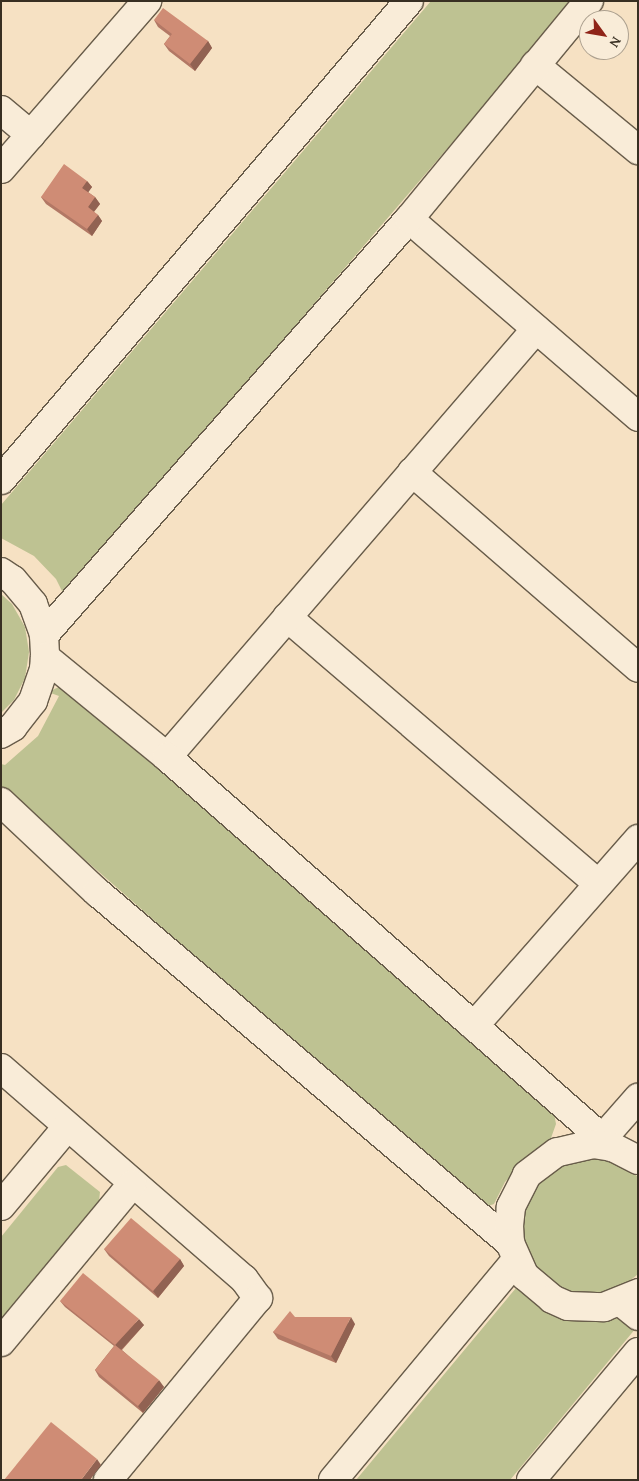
<!DOCTYPE html>
<html>
<head>
<meta charset="utf-8">
<style>
	body { margin:0 }
	#map { position:relative; width:639px; height:1481px; overflow:hidden; background:#f6e1c3; font-family:"Gentium Book Plus",serif }
	div>[style] { position:absolute }
	[style*='--x'] { left:calc(var(--x)*1px); top:calc(var(--y)*1px); width:calc(var(--w)*1px); rotate:calc(var(--a)*1deg) }
	.green>* { inset:0; background:#bec292 }
	.roads { filter:drop-shadow(1px 0 #685c4a) drop-shadow(-1px 0 #685c4a) drop-shadow(0 1px #685c4a) drop-shadow(0 -1px #685c4a) }
	.street>* { height:28px; margin:-14px; padding:0 14px; transform-origin:14px; border-radius:14px; background:#f9ecd8 }
	.secondary>* { height:28px; margin:-14px; padding:0 14px; transform-origin:14px; border-radius:14px; background:#f9ecd8 }
	.wall>* { inset:0; background:#b27865 }
	.shaded-wall>* { inset:0; background:#916252 }
	.building>* { inset:0; background:#cf8c75 }
	span { translate:-50% -50%; white-space:nowrap; text-align:center; line-height:1.15; -webkit-text-stroke:4px #f9ecd8; paint-order:stroke }
	.frame { position:absolute; inset:0; border:2px solid #382f22; pointer-events:none }
	.north { position:absolute; left:579px; top:10px; width:50px; height:50px; box-sizing:border-box; background:#f9ecd8; border:1px solid #aca08f; border-radius:50%; rotate:122deg; font-size:14px; font-weight:700; line-height:20px; text-align:center; color:#382f22 }
	.north::after { content:''; display:block; margin:auto; width:18px; height:22px; background:#8f2418; clip-path:polygon(50% 0,100% 100%,50% 72%,0 100%) }
</style>
</head>
<body>
<div id="map">
	<div class="green">
		<i style="clip-path:polygon(431px 1px,574px 1px,64px 595px,56px 579px,34px 556px,1px 538px,1px 505px)"></i>
		<i style="clip-path:polygon(1px 594px,12px 604px,25px 627px,29px 652px,25px 678px,14px 700px,1px 713px)"></i>
		<i style="clip-path:polygon(61px 686px,78px 693px,554px 1113px,556px 1124px,551px 1138px,532px 1153px,505px 1182px,494px 1204px,482px 1208px,1px 786px,1px 764px,5px 765px,38px 736px,59px 696px,48px 692px)"></i>
		<i style="clip-path:polygon(580px 1157px,604px 1158px,625px 1166px,638px 1177px,638px 1274px,625px 1285px,603px 1293px,581px 1294px,560px 1288px,542px 1276px,529px 1258px,522px 1238px,521px 1216px,541px 1177px,559px 1164px)"></i>
		<i style="clip-path:polygon(66px 1165px,100px 1192px,99px 1201px,1px 1320px,1px 1237px,58px 1167px)"></i>
		<i style="clip-path:polygon(516px 1288px,550px 1314px,621px 1319px,636px 1328px,510px 1480px,356px 1480px)"></i>
	</div>
	<div class="roads">
		<div class="street">
			<i style="--x:535;--y:65;--w:134;--a:39.5"></i>
			<i style="--x:1;--y:110;--w:39;--a:40"></i>
			<i style="--x:1;--y:169;--w:223;--a:-49"></i>
			<i style="--x:409;--y:219;--w:303;--a:40.8"></i>
			<i style="--x:412;--y:472;--w:299;--a:40.9"></i>
			<i style="--x:287;--y:617;--w:410;--a:40.6"></i>
			<i style="--x:167;--y:757;--w:565;--a:-49.23"></i>
			<i style="--x:474;--y:1026;--w:249;--a:-48.7"></i>
			<i style="--x:1;--y:1068;--w:322;--a:41"></i>
			<i style="--x:244;--y:1279;--w:24;--a:54"></i>
			<i style="--x:258;--y:1298;--w:236;--a:129.5"></i>
			<i style="--x:602;--y:1139;--w:55;--a:-48.7"></i>
			<i style="--x:1;--y:1206;--w:103;--a:-50.1"></i>
			<i style="--x:621;--y:1302;--w:22;--a:39"></i>
			<i style="--x:1;--y:1342;--w:205;--a:-50.3"></i>
			<i style="--x:333;--y:1480;--w:286;--a:-50.2"></i>
			<i style="--x:531;--y:1480;--w:167;--a:-50.1"></i>
		</div>
		<div class="secondary">
			<i style="--x:1;--y:480;--w:629;--a:-49.58"></i>
			<i style="--x:1;--y:572;--w:14;--a:34"></i>
			<i style="--x:13;--y:580;--w:31;--a:50"></i>
			<i style="--x:33;--y:604;--w:33;--a:70"></i>
			<i style="--x:44;--y:635;--w:22;--a:87"></i>
			<i style="--x:45;--y:657;--w:12;--a:95"></i>
			<i style="--x:44;--y:669;--w:34;--a:109"></i>
			<i style="--x:33;--y:701;--w:33;--a:128"></i>
			<i style="--x:13;--y:727;--w:14;--a:150"></i>
			<i style="--x:44;--y:635;--w:553;--a:-48.74"></i>
			<i style="--x:409;--y:219;--w:283;--a:-50.5"></i>
			<i style="--x:45;--y:657;--w:158;--a:39.3"></i>
			<i style="--x:167;--y:757;--w:592;--a:41.23"></i>
			<i style="--x:1;--y:802;--w:132;--a:43.2"></i>
			<i style="--x:97;--y:892;--w:542;--a:40.36"></i>
			<i style="--x:638;--y:1160;--w:29;--a:-153"></i>
			<i style="--x:612;--y:1147;--w:19;--a:-171"></i>
			<i style="--x:593;--y:1144;--w:37;--a:167"></i>
			<i style="--x:557;--y:1152;--w:38;--a:143"></i>
			<i style="--x:527;--y:1175;--w:36;--a:117"></i>
			<i style="--x:511;--y:1207;--w:18;--a:96"></i>
			<i style="--x:509;--y:1225;--w:18;--a:87"></i>
			<i style="--x:510;--y:1243;--w:36;--a:66"></i>
			<i style="--x:525;--y:1276;--w:35;--a:40"></i>
			<i style="--x:552;--y:1299;--w:17;--a:24"></i>
			<i style="--x:568;--y:1306;--w:36;--a:2"></i>
			<i style="--x:604;--y:1307;--w:37;--a:-22"></i>
		</div>
	</div>
	<div class="wall">
		<i style="clip-path:polygon(154px 20px,208px 41px,212px 48px,195px 71px,169px 51px,164px 44px,170px 36px,158px 27px)"></i>
		<i style="clip-path:polygon(87px 181px,92px 187px,88px 192px,95px 197px,100px 204px,94px 212px,98px 215px,102px 221px,92px 236px,46px 204px,41px 197px)"></i>
		<i style="clip-path:polygon(104px 1249px,180px 1259px,184px 1266px,158px 1298px,109px 1256px)"></i>
		<i style="clip-path:polygon(60px 1301px,144px 1325px,122px 1350px,164px 1387px,143px 1413px,99px 1377px,95px 1370px,114px 1346px,65px 1307px)"></i>
		<i style="clip-path:polygon(295px 1317px,355px 1324px,336px 1363px,278px 1339px,273px 1332px)"></i>
	</div>
	<div class="shaded-wall">
		<i style="clip-path:polygon(208px 41px,212px 48px,195px 71px,190px 64px)"></i>
		<i style="clip-path:polygon(87px 181px,92px 187px,87px 194px,82px 188px)"></i>
		<i style="clip-path:polygon(95px 197px,100px 204px,92px 214px,88px 207px)"></i>
		<i style="clip-path:polygon(98px 215px,102px 221px,92px 236px,87px 229px)"></i>
		<i style="clip-path:polygon(180px 1259px,184px 1266px,158px 1298px,153px 1291px)"></i>
		<i style="clip-path:polygon(351px 1317px,355px 1324px,336px 1363px,331px 1356px)"></i>
		<i style="clip-path:polygon(139px 1319px,144px 1325px,120px 1351px,115px 1345px)"></i>
		<i style="clip-path:polygon(159px 1380px,164px 1387px,143px 1413px,138px 1406px)"></i>
		<i style="clip-path:polygon(97px 1459px,101px 1465px,90px 1480px,81px 1480px)"></i>
	</div>
	<div class="building">
		<i style="clip-path:polygon(163px 8px,208px 41px,190px 64px,164px 44px,172px 34px,154px 20px)"></i>
		<i style="clip-path:polygon(64px 164px,87px 181px,82px 188px,95px 197px,88px 207px,98px 215px,87px 229px,41px 197px)"></i>
		<i style="clip-path:polygon(131px 1218px,180px 1259px,153px 1291px,104px 1249px)"></i>
		<i style="clip-path:polygon(83px 1273px,139px 1319px,115px 1345px,60px 1301px)"></i>
		<i style="clip-path:polygon(290px 1311px,295px 1317px,351px 1317px,331px 1356px,273px 1332px)"></i>
		<i style="clip-path:polygon(115px 1345px,159px 1380px,138px 1406px,95px 1370px)"></i>
		<i style="clip-path:polygon(51px 1422px,97px 1459px,81px 1480px,4px 1480px)"></i>
	</div>
	<div class="frame"></div>
	<div class="north">N</div>
</div>
</body>
</html>
